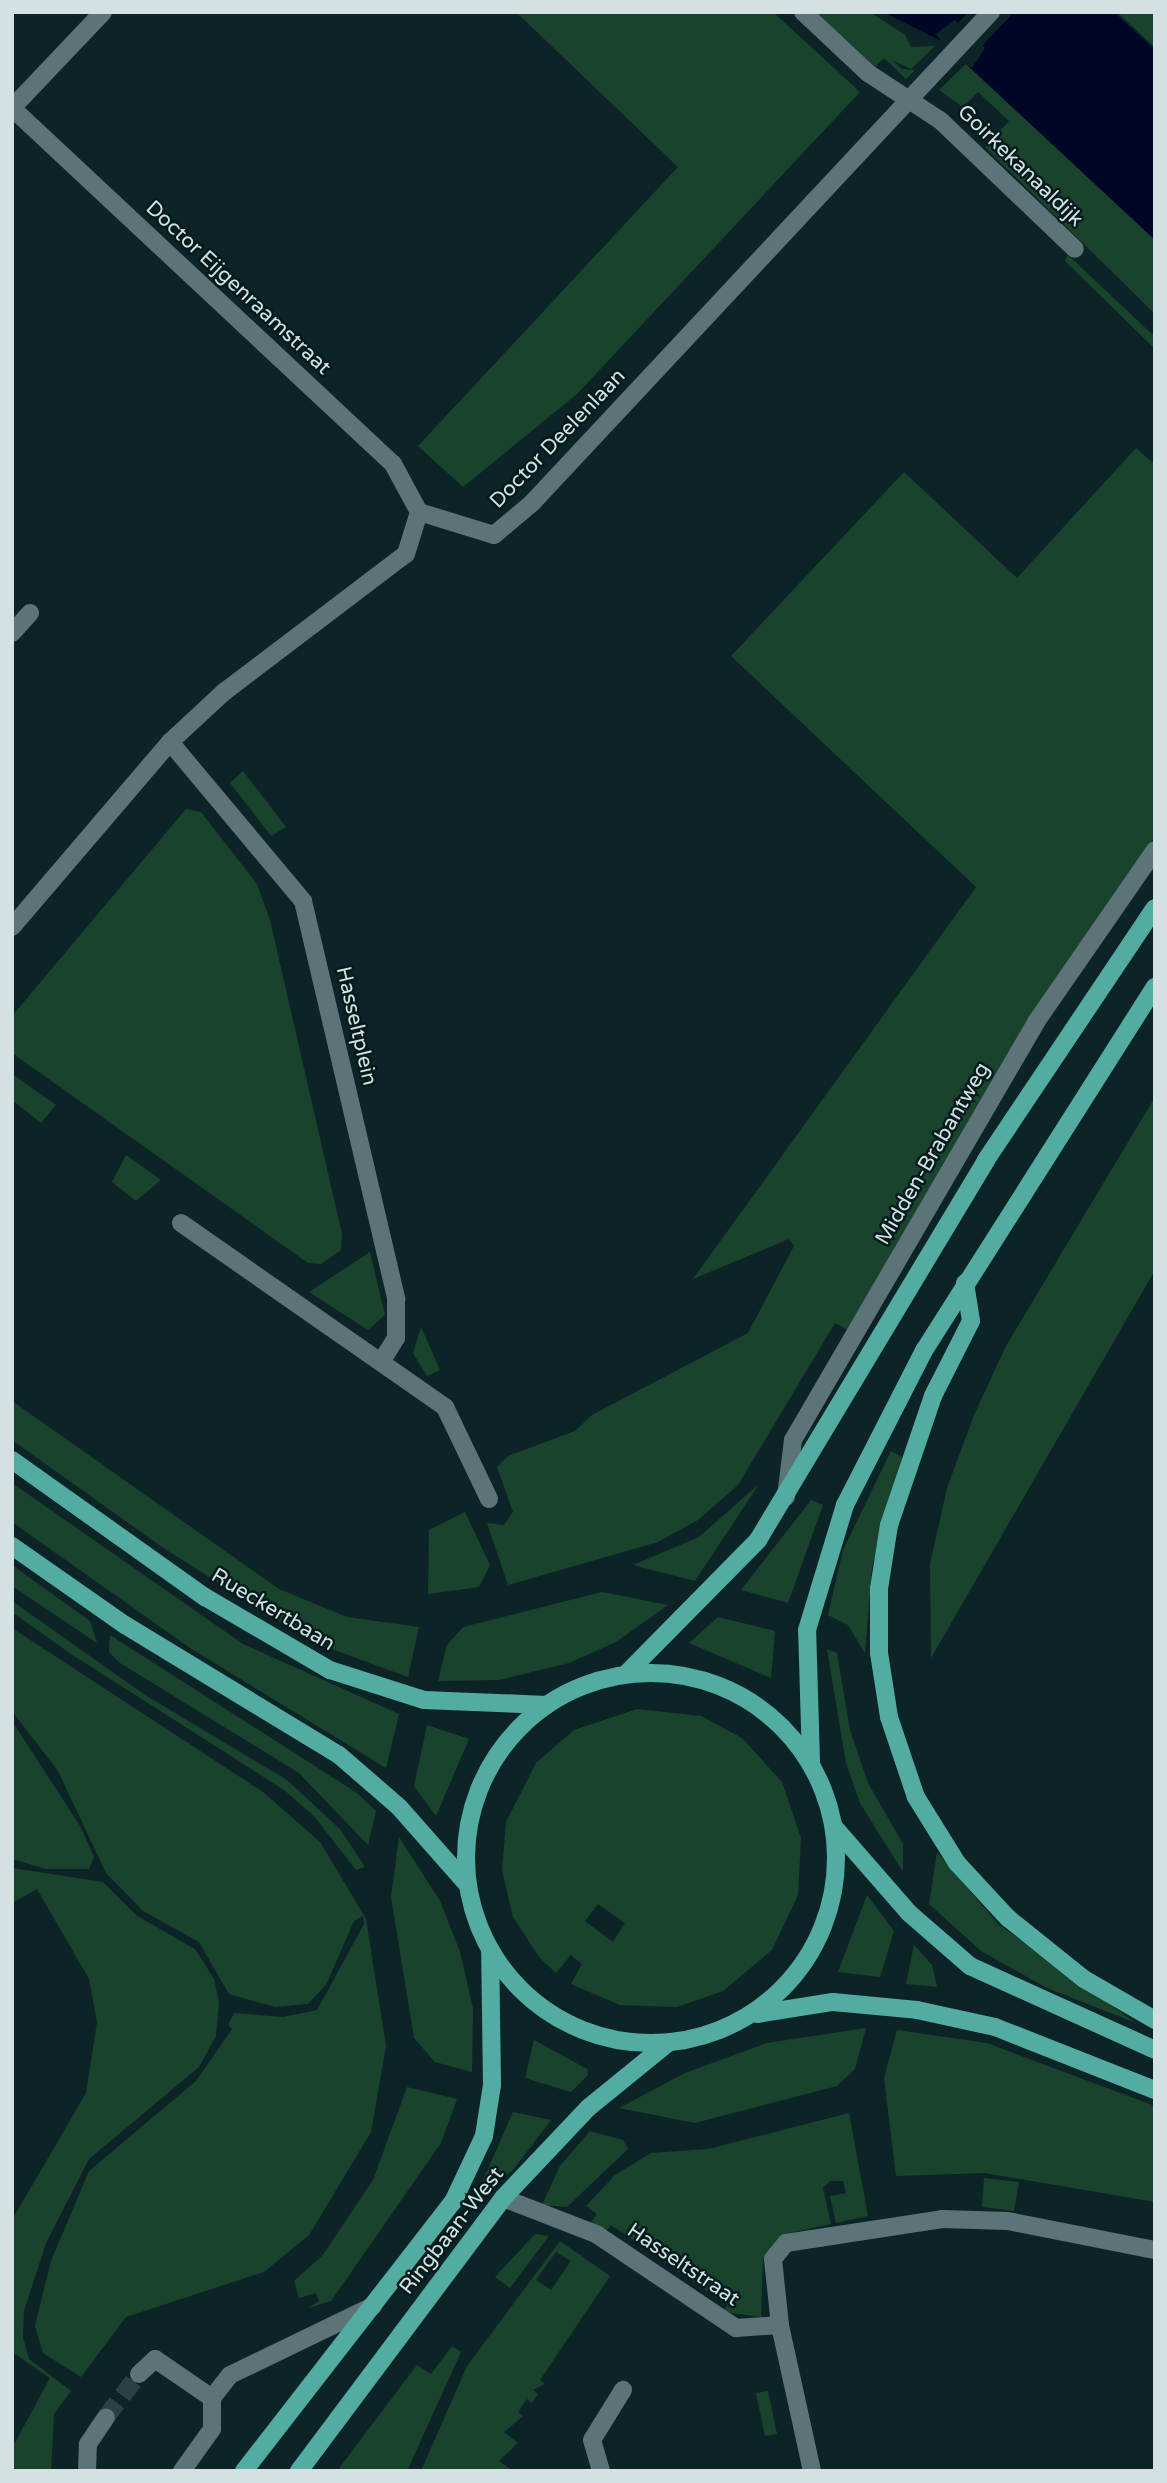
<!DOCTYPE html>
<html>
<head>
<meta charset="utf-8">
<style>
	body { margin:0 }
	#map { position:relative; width:1167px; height:2483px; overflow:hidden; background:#0d2427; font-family:"Varela Round",sans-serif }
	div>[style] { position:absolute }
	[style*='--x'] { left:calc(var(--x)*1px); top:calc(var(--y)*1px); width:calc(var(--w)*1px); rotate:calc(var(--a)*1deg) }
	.green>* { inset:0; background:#1a432d }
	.water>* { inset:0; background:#000726 }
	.pier>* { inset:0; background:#0d2427 }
	.minor-tunnel>* { height:18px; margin-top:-9px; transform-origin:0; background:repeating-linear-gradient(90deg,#2b4043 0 18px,transparent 0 27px) }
	.minor>* { height:18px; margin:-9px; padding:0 9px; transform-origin:9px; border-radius:9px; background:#5c7478 }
	.major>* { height:18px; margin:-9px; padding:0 9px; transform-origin:9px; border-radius:9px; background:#52aca2 }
	.major>.ring { margin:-9px; padding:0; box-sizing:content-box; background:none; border:18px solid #52aca2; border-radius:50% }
	span { translate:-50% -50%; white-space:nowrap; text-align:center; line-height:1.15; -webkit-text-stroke:5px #041b1d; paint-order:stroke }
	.street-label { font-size:21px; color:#d3e1e2 }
	.frame { position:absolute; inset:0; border:14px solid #d3e1e2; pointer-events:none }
</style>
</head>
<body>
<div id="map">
	<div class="green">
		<i style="clip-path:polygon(516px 12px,773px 12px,860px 92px,577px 394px,463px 487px,418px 446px,678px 167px)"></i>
		<i style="clip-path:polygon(816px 12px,870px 12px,905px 35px,911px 47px,935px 46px,911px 69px,892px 60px,902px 69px,915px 70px,906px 79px,884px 58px,875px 67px)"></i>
		<i style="clip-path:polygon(1117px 12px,1155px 12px,1155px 48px,1150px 43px)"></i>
		<i style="clip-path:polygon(966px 64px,1155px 240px,1155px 314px,985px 147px,1009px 121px,978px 92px,963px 107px,939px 90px)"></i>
		<i style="clip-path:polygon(1068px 255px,1155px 337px,1155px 349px,1065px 261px)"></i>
		<i style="clip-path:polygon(1136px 448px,1155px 465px,1155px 836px,1025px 1027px,848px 1330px,835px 1323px,738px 1485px,698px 1520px,658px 1542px,508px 1585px,487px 1523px,504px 1525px,513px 1512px,497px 1467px,508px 1456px,575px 1431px,592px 1415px,748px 1333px,794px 1246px,789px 1239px,693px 1279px,976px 887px,731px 656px,904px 472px,1017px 578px)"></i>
		<i style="clip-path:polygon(243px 771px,286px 827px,271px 836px,230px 783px)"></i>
		<i style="clip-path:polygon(186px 809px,201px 812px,257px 884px,270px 920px,342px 1234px,341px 1250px,321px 1264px,308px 1263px,12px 1053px,12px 1016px)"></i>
		<i style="clip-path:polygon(12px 1074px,56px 1105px,41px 1123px,12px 1100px)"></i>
		<i style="clip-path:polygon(1155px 1097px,1155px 1270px,931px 1658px,930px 1564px,947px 1488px,974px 1415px,1006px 1346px)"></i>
		<i style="clip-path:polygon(126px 1155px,161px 1180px,136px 1201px,112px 1182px)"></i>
		<i style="clip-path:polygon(370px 1252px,385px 1315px,368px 1330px,309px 1292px)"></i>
		<i style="clip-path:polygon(421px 1327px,440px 1370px,427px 1376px,413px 1353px)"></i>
		<i style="clip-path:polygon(12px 1401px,279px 1589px,347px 1617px,419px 1627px,408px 1677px,310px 1641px,162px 1547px,12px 1440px)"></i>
		<i style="clip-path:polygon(891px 1451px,902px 1457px,872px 1568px,865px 1653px,848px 1625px,828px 1615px,843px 1550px)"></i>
		<i style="clip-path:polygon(12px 1483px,243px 1644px,399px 1714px,386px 1768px,190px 1648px,12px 1522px)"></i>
		<i style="clip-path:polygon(759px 1484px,695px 1581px,633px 1565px,699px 1537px)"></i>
		<i style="clip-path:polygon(811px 1500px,823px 1505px,788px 1603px,741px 1590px)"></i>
		<i style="clip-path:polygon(465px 1512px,490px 1565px,479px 1587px,428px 1594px,429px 1530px)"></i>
		<i style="clip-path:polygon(12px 1565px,90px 1621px,97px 1643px,12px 1586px)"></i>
		<i style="clip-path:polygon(602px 1592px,668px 1605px,616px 1642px,569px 1663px,499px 1680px,438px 1681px,447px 1645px,463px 1627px)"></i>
		<i style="clip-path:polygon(12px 1601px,145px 1695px,287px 1780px,340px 1829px,365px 1867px,356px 1870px,314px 1816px,284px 1790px,71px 1654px,12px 1612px)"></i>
		<i style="clip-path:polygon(718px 1617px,775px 1631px,771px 1678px,689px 1643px)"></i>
		<i style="clip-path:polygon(12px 1628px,263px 1792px,320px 1842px,366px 1919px,386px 2046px,371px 2132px,309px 2235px,264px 2272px,126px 2317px,81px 2377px,43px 2353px,35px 2326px,51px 2261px,89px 2171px,196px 2081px,232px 2029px,228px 2025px,234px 2013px,283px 2017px,317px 2010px,364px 1924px,363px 1916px,354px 1921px,326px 1985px,308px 2004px,275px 2007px,229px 1994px,199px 1942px,143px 1911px,106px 1873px,58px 1771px,12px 1711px)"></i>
		<i style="clip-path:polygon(110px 1635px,357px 1793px,376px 1811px,368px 1845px,299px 1773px,120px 1663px,109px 1652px)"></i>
		<i style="clip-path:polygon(827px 1649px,837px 1653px,850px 1730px,868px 1783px,903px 1844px,903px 1872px,860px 1803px,846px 1763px)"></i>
		<i style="clip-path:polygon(evenodd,637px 1709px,701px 1716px,742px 1738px,782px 1782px,801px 1838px,798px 1895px,772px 1950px,723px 1991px,677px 2007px,620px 2005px,571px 1984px,582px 1964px,571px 1955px,556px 1973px,539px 1957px,513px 1917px,502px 1870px,506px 1822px,536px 1763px,574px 1730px,637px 1709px,598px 1904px,625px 1923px,613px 1942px,585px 1921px,598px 1904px)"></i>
		<i style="clip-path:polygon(12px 1721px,80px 1826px,94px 1857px,89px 1869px,46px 1869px,12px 1859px)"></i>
		<i style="clip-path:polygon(427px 1725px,469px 1739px,436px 1816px,414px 1786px)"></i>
		<i style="clip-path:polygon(399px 1837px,440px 1901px,460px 1952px,473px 2008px,472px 2072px,435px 2062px,414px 2038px,391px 1897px)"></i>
		<i style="clip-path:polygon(937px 1852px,998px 1924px,1136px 2023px,1047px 1988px,981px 1951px,929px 1904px)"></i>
		<i style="clip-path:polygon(12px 1868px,103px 1882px,137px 1916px,195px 1949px,214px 1979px,219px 2002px,216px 2036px,199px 2067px,89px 2159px,46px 2243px,24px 2311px,23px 2337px,29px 2359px,71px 2391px,54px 2414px,51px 2471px,12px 2471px,12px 2448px,50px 2378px,12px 2352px,12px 2220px,86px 2093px,97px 2022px,89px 1979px,37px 1889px,12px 1903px)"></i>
		<i style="clip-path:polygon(867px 1895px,894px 1931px,880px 1977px,838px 1972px)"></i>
		<i style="clip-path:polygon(914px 1945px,932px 1965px,937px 1987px,906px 1984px)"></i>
		<i style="clip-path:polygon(866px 2028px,855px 2069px,837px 2086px,695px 2123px,619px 2108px,685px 2073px,767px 2043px)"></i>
		<i style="clip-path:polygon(897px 2030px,987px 2043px,1155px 2106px,1155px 2202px,985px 2173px,896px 2176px,884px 2078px)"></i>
		<i style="clip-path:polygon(534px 2040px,587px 2069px,588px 2075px,571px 2092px,525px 2078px)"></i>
		<i style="clip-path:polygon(407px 2087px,457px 2099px,441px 2143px,331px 2301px,308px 2308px,319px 2301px,316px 2293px,299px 2298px,294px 2281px,323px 2255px,373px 2180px)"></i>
		<i style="clip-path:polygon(513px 2112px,551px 2120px,513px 2170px,477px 2194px)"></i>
		<i style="clip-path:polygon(849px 2113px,868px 2216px,836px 2223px,830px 2196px,846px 2193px,843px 2181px,830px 2181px,823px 2188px,831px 2224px,785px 2234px,763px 2258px,761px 2317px,724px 2312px,727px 2305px,611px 2225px,606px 2231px,590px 2223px,597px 2214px,586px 2206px,615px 2175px,651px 2153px,708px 2149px)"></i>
		<i style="clip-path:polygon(590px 2131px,623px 2140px,628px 2149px,567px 2207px,542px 2205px,560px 2166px)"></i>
		<i style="clip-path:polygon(984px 2178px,1019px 2182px,1014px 2211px,982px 2207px)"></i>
		<i style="clip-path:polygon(535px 2234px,549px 2236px,510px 2288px,495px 2277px)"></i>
		<i style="clip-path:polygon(evenodd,560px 2241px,610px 2276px,540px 2380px,545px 2384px,533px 2390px,538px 2394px,532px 2403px,527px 2399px,518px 2412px,523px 2416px,504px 2432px,518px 2443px,499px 2461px,513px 2471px,421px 2471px,467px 2366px,560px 2241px,556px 2252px,571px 2261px,551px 2290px,536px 2280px,556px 2252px)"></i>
		<i style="clip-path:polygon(452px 2346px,461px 2352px,407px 2471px,337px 2471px,417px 2365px,431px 2374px)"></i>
		<i style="clip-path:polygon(768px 2391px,777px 2434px,765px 2436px,756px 2393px)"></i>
	</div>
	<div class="water">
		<i style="clip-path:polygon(883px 12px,1114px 12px,1155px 50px,1155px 240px,966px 64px,972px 68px,985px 48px,955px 20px,936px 34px,941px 41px)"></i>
	</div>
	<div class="pier">
		<i style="clip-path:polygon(968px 12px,1014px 12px,982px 46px,958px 23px)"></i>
	</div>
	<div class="minor-tunnel">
		<i style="--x:106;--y:2417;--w:54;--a:-52.5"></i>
	</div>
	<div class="minor">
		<i style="--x:803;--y:12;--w:89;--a:43.2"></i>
		<i style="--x:868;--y:73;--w:87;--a:33.3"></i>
		<i style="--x:941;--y:121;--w:185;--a:43.7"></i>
		<i style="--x:419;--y:512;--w:78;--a:17"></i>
		<i style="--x:494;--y:535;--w:50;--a:-40.1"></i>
		<i style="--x:532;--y:503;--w:672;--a:-46.93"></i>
		<i style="--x:12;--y:633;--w:27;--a:-48"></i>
		<i style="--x:170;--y:742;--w:207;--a:50.1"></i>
		<i style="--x:303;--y:901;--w:409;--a:76.8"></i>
		<i style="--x:396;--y:1299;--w:39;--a:90"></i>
		<i style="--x:396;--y:1338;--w:28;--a:122"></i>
		<i style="--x:12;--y:927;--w:243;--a:-49.5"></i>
		<i style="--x:170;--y:742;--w:74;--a:-42.8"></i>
		<i style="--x:224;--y:692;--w:228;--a:-37.2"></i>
		<i style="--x:406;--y:554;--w:44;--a:-72.8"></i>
		<i style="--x:419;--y:512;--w:55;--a:-118.4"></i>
		<i style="--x:393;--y:464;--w:521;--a:-136.94"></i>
		<i style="--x:12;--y:108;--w:132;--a:-46.5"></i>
		<i style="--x:181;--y:1223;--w:322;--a:34.9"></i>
		<i style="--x:445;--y:1407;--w:102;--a:64.4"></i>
		<i style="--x:786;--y:1497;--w:57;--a:-83"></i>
		<i style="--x:793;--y:1440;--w:484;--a:-59.8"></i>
		<i style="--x:1036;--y:1022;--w:209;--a:-55.3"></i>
		<i style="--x:503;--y:2198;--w:100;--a:21.2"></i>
		<i style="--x:596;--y:2234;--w:169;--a:33.9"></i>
		<i style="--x:736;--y:2328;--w:44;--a:-3.9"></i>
		<i style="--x:139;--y:2374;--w:22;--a:-43"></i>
		<i style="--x:155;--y:2359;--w:69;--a:34.4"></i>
		<i style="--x:87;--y:2471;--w:27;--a:-88"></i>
		<i style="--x:88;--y:2444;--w:32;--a:-56"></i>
		<i style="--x:182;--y:2471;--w:52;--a:-54.5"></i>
		<i style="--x:212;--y:2429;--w:31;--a:-90"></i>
		<i style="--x:212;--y:2398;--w:29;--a:-52"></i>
		<i style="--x:230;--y:2375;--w:159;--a:-25.8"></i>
		<i style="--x:601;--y:2471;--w:32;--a:-106"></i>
		<i style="--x:592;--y:2440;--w:59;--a:-58.2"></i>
		<i style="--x:812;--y:2471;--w:149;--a:-102.4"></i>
		<i style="--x:780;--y:2325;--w:66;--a:-96.1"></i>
		<i style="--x:773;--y:2259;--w:21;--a:-51"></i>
		<i style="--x:786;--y:2243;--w:158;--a:-8.7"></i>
		<i style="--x:942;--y:2219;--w:66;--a:1.7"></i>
		<i style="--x:1008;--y:2221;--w:150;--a:11.2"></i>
	</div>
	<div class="major">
		<i style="--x:965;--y:1283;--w:38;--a:81"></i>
		<i style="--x:971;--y:1321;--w:84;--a:116.9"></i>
		<i style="--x:933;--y:1396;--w:136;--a:108.8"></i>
		<i style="--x:889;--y:1525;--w:65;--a:98.9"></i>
		<i style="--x:879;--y:1589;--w:64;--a:90"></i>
		<i style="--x:879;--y:1653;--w:65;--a:81.1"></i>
		<i style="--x:889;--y:1717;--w:84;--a:71.4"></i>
		<i style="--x:916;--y:1797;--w:78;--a:58.2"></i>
		<i style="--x:957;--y:1863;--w:75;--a:47.2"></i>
		<i style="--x:1008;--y:1918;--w:97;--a:38.8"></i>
		<i style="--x:1084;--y:1979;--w:82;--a:30"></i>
		<i style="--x:12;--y:1460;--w:237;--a:35.4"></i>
		<i style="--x:205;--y:1597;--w:145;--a:30.3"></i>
		<i style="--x:330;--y:1670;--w:99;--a:17.7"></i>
		<i style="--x:424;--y:1700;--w:123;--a:2.3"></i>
		<i style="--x:12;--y:1546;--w:138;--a:35"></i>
		<i style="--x:125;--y:1625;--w:250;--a:31.3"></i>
		<i style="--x:339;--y:1755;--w:79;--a:40.9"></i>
		<i style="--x:399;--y:1807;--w:103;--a:48.6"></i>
		<i class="ring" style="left:466px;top:1673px;width:352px;height:352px"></i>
		<i style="--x:626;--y:1674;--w:188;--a:-45.4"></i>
		<i style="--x:758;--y:1540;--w:443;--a:-59"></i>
		<i style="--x:986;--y:1160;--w:303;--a:-56.2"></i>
		<i style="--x:811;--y:1761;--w:131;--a:-91.7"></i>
		<i style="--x:807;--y:1630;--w:131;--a:-73.1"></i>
		<i style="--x:845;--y:1505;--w:175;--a:-62.9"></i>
		<i style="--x:925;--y:1349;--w:429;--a:-57.6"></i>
		<i style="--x:834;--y:1827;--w:114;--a:48.9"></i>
		<i style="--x:909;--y:1913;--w:81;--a:41"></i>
		<i style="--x:970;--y:1966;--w:203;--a:24.4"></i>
		<i style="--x:757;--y:2014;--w:77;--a:-9"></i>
		<i style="--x:833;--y:2002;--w:84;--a:5.4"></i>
		<i style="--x:917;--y:2010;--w:80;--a:12.3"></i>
		<i style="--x:995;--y:2027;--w:172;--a:21.5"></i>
		<i style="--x:244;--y:2471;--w:341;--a:-52.2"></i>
		<i style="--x:453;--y:2202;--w:73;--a:-64.8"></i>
		<i style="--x:484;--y:2136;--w:52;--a:-81.1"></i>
		<i style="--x:492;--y:2085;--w:135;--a:-90.8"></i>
		<i style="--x:299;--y:2471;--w:341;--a:-53.2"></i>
		<i style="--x:503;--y:2198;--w:124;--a:-46.6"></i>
		<i style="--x:588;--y:2108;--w:103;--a:-39.1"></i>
	</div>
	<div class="street-label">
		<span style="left:1020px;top:166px;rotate:44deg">Goirkekanaaldijk</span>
		<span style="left:238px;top:288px;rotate:43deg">Doctor Eijgenraamstraat</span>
		<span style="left:558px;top:439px;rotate:-46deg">Doctor Deelenlaan</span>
		<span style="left:356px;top:1026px;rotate:77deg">Hasseltplein</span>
		<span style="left:933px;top:1154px;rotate:-60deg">Midden-Brabantweg</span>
		<span style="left:273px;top:1610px;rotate:31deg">Rueckertbaan</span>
		<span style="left:452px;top:2231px;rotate:-52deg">Ringbaan-West</span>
		<span style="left:683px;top:2265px;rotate:34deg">Hasseltstraat</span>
	</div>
	<div class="frame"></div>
</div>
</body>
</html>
